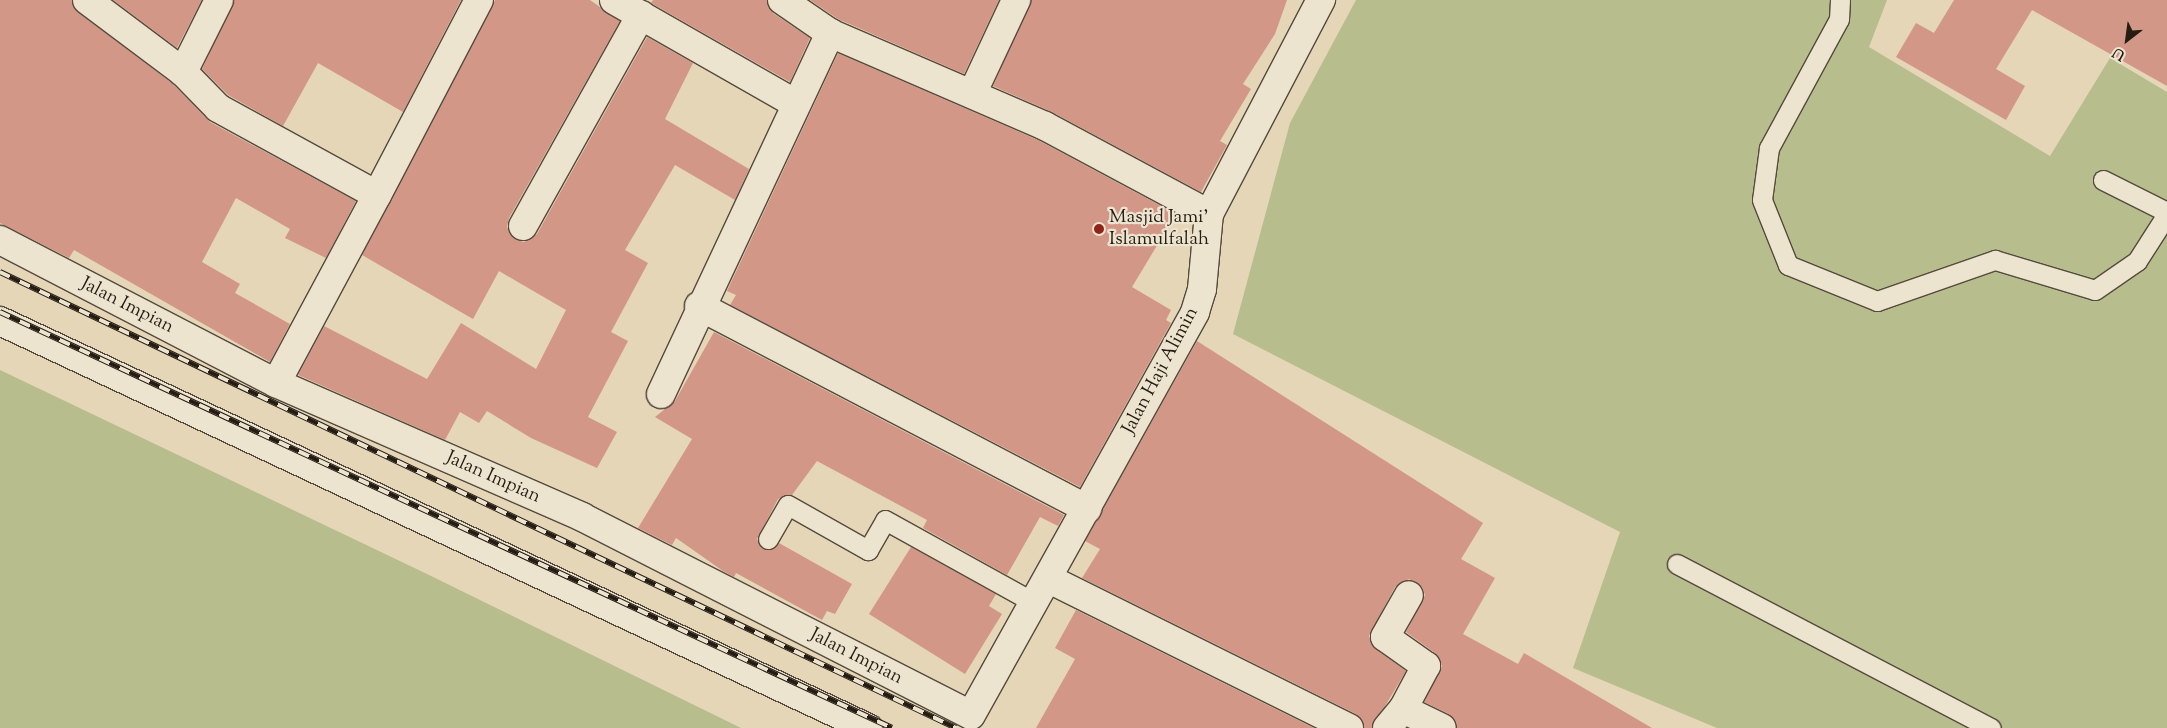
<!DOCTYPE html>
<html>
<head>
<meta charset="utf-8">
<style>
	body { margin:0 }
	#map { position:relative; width:2167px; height:728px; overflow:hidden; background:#e4d6b6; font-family:"Sorts Mill Goudy",serif }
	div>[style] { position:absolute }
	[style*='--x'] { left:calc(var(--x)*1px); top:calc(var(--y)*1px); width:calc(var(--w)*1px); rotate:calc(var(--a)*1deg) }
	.green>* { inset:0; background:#b7bd8c }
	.building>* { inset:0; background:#d39787 }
	.roads { filter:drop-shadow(1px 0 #554a3c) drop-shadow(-1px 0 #554a3c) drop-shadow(0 1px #554a3c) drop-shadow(0 -1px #554a3c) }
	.service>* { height:19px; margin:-9.5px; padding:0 9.5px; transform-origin:9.5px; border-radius:9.5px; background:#ede4d0 }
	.minor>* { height:28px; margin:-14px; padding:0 14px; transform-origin:14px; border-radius:14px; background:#ede4d0 }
	.rail>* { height:5.5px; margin-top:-2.75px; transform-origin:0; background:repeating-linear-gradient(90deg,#ede4d0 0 11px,#251c13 0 22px); box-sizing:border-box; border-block:1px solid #251c13 }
	.dots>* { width:14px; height:14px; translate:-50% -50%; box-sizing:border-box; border:2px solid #ede4d0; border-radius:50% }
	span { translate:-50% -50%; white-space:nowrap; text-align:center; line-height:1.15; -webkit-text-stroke:4.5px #ede4d0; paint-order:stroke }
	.poi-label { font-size:19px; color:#251c13 }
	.left { translate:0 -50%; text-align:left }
	.street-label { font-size:19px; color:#251c13 }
	.north { position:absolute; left:2102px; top:15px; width:50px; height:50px; -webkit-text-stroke:4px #ede4d0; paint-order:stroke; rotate:210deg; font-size:14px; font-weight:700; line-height:20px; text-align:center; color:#251c13 }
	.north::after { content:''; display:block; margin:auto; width:18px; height:22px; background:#251c13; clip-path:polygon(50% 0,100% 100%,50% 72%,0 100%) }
</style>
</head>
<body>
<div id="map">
	<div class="green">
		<i style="clip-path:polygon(1356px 0,1887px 0,1869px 47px,2050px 156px,2110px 58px,2167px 92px,2167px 728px,1717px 728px,1573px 668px,1620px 532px,1233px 334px,1290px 123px)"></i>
		<i style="clip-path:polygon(0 370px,427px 574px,741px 728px,0 728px)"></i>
	</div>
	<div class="building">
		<i style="clip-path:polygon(0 0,72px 0,78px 12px,173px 84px,210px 122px,356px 201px,326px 258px,285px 238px,290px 229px,236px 198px,202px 262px,240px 284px,235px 293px,290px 324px,270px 362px,74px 250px,69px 258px,0 223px)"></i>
		<i style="clip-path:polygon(113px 0,202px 0,177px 48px)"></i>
		<i style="clip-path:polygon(234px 0,461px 0,403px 112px,318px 63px,283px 126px,228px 95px,202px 69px)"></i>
		<i style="clip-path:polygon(495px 0,590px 0,620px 21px,509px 218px,507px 227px,515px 239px,524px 242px,537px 234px,647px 37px,693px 63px,665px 119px,749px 169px,735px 200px,675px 165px,625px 250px,648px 263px,611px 332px,628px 341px,588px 417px,617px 432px,597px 468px,531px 438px,487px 411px,479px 423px,460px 412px,445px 440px,298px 375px,324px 326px,427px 379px,461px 323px,536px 369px,566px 310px,499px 271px,473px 319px,362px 255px)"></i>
		<i style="clip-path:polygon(653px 0,767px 0,773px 13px,810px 38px,790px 82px,651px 3px)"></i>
		<i style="clip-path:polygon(810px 0,999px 0,964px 74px,838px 19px)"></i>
		<i style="clip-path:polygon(1031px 0,1287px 0,1275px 34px,1243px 84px,1251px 89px,1220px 141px,1227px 145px,1201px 192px,1052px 112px,993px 86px)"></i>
		<i style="clip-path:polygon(1954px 0,2167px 0,2167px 86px,2032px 10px,1996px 69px,2025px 86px,2006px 120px,1896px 57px,1916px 23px,1934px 33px)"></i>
		<i style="clip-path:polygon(838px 53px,1038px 140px,1176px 214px,1132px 287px,1171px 310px,1166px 320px,1171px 323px,1080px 487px,730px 305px,736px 295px,727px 291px)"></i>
		<i style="clip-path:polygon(714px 332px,1064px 515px,1058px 526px,1040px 517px,1007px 575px,923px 528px,927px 520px,817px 461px,792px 495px,778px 499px,757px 539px,763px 549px,773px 549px,779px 543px,852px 584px,835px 614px,827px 611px,822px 620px,736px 573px,734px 577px,723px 571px,676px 538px,672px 545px,638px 528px,692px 439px,655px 417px,675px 401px)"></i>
		<i style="clip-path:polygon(1197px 341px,1483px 523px,1461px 559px,1495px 578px,1463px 634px,1518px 664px,1524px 653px,1652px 728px,1457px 728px,1449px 714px,1424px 702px,1442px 666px,1435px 653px,1406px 632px,1425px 595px,1422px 587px,1409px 579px,1395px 587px,1369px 636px,1376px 649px,1406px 671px,1372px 728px,1364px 728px,1356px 714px,1082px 578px,1100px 549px,1085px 541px)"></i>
		<i style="clip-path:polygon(911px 547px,996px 594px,989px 606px,1002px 614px,965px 674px,869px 614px)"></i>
		<i style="clip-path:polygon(1076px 610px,1314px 728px,1036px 728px,1075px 659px,1055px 648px)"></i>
	</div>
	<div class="roads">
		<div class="service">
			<i style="--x:1840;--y:0;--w:19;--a:93"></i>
			<i style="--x:1839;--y:19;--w:147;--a:118.5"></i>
			<i style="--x:1769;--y:148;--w:52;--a:97.7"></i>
			<i style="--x:1762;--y:200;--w:70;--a:68.2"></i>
			<i style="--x:1788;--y:265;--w:96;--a:22"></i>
			<i style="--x:1877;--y:301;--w:125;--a:-19.2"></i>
			<i style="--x:1995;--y:260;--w:104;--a:16.7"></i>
			<i style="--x:2095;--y:290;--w:51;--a:-34.6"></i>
			<i style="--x:2137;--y:261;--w:56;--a:-57.4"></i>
			<i style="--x:2103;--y:180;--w:72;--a:26.6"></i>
			<i style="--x:768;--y:539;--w:39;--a:-60"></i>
			<i style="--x:788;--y:505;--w:92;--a:29.4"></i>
			<i style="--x:868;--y:550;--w:34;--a:-60"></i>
			<i style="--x:885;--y:520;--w:171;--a:29"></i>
			<i style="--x:1677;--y:564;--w:354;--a:27.6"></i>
		</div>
		<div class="minor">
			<i style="--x:87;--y:0;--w:120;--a:36.9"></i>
			<i style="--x:183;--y:72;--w:50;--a:45.8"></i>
			<i style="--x:218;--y:108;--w:181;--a:28.7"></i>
			<i style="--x:377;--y:195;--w:213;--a:118.2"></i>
			<i style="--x:614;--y:0;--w:210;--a:29.7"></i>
			<i style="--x:782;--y:0;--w:58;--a:34.5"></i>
			<i style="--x:830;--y:33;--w:234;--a:23.4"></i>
			<i style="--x:1045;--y:126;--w:186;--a:28.2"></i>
			<i style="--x:183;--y:72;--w:80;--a:-63.4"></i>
			<i style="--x:973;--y:92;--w:102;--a:-64.9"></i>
			<i style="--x:377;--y:195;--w:220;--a:-62.4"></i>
			<i style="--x:523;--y:226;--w:242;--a:-60.8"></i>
			<i style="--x:0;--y:240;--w:311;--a:27.4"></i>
			<i style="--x:276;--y:383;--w:334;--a:23.6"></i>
			<i style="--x:582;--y:517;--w:436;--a:27"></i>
			<i style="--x:971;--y:715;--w:461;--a:-60.9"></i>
			<i style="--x:1195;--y:312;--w:24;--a:-73"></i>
			<i style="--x:1202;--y:289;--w:75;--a:-84.7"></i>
			<i style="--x:1209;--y:214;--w:242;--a:-62.4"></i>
			<i style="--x:699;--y:306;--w:438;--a:27.6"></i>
			<i style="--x:0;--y:321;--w:959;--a:25.12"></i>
			<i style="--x:661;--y:394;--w:399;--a:-64.9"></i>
			<i style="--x:1049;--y:579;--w:335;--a:26.4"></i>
			<i style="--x:1403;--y:709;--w:49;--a:-61.9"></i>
			<i style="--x:1426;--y:666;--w:50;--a:-144.7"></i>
			<i style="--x:1385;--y:637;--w:48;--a:-60.3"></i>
			<i style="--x:1387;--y:728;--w:25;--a:-50"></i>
			<i style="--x:1403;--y:709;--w:43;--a:26"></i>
		</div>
	</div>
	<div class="rail">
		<i style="--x:0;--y:272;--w:1059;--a:25.5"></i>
		<i style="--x:0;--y:312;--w:984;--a:25"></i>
	</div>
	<div class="dots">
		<i style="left:1099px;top:229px;background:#8f2418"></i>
	</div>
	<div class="poi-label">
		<span class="left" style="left:1109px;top:229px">Masjid Jami'<br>Islamulfalah</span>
	</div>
	<div class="street-label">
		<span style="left:127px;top:306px;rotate:27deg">Jalan Impian</span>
		<span style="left:1161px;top:371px;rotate:-62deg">Jalan Haji Alimin</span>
		<span style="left:493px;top:478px;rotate:24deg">Jalan Impian</span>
		<span style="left:856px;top:657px;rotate:27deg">Jalan Impian</span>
	</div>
	<div class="north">U</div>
</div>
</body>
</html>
